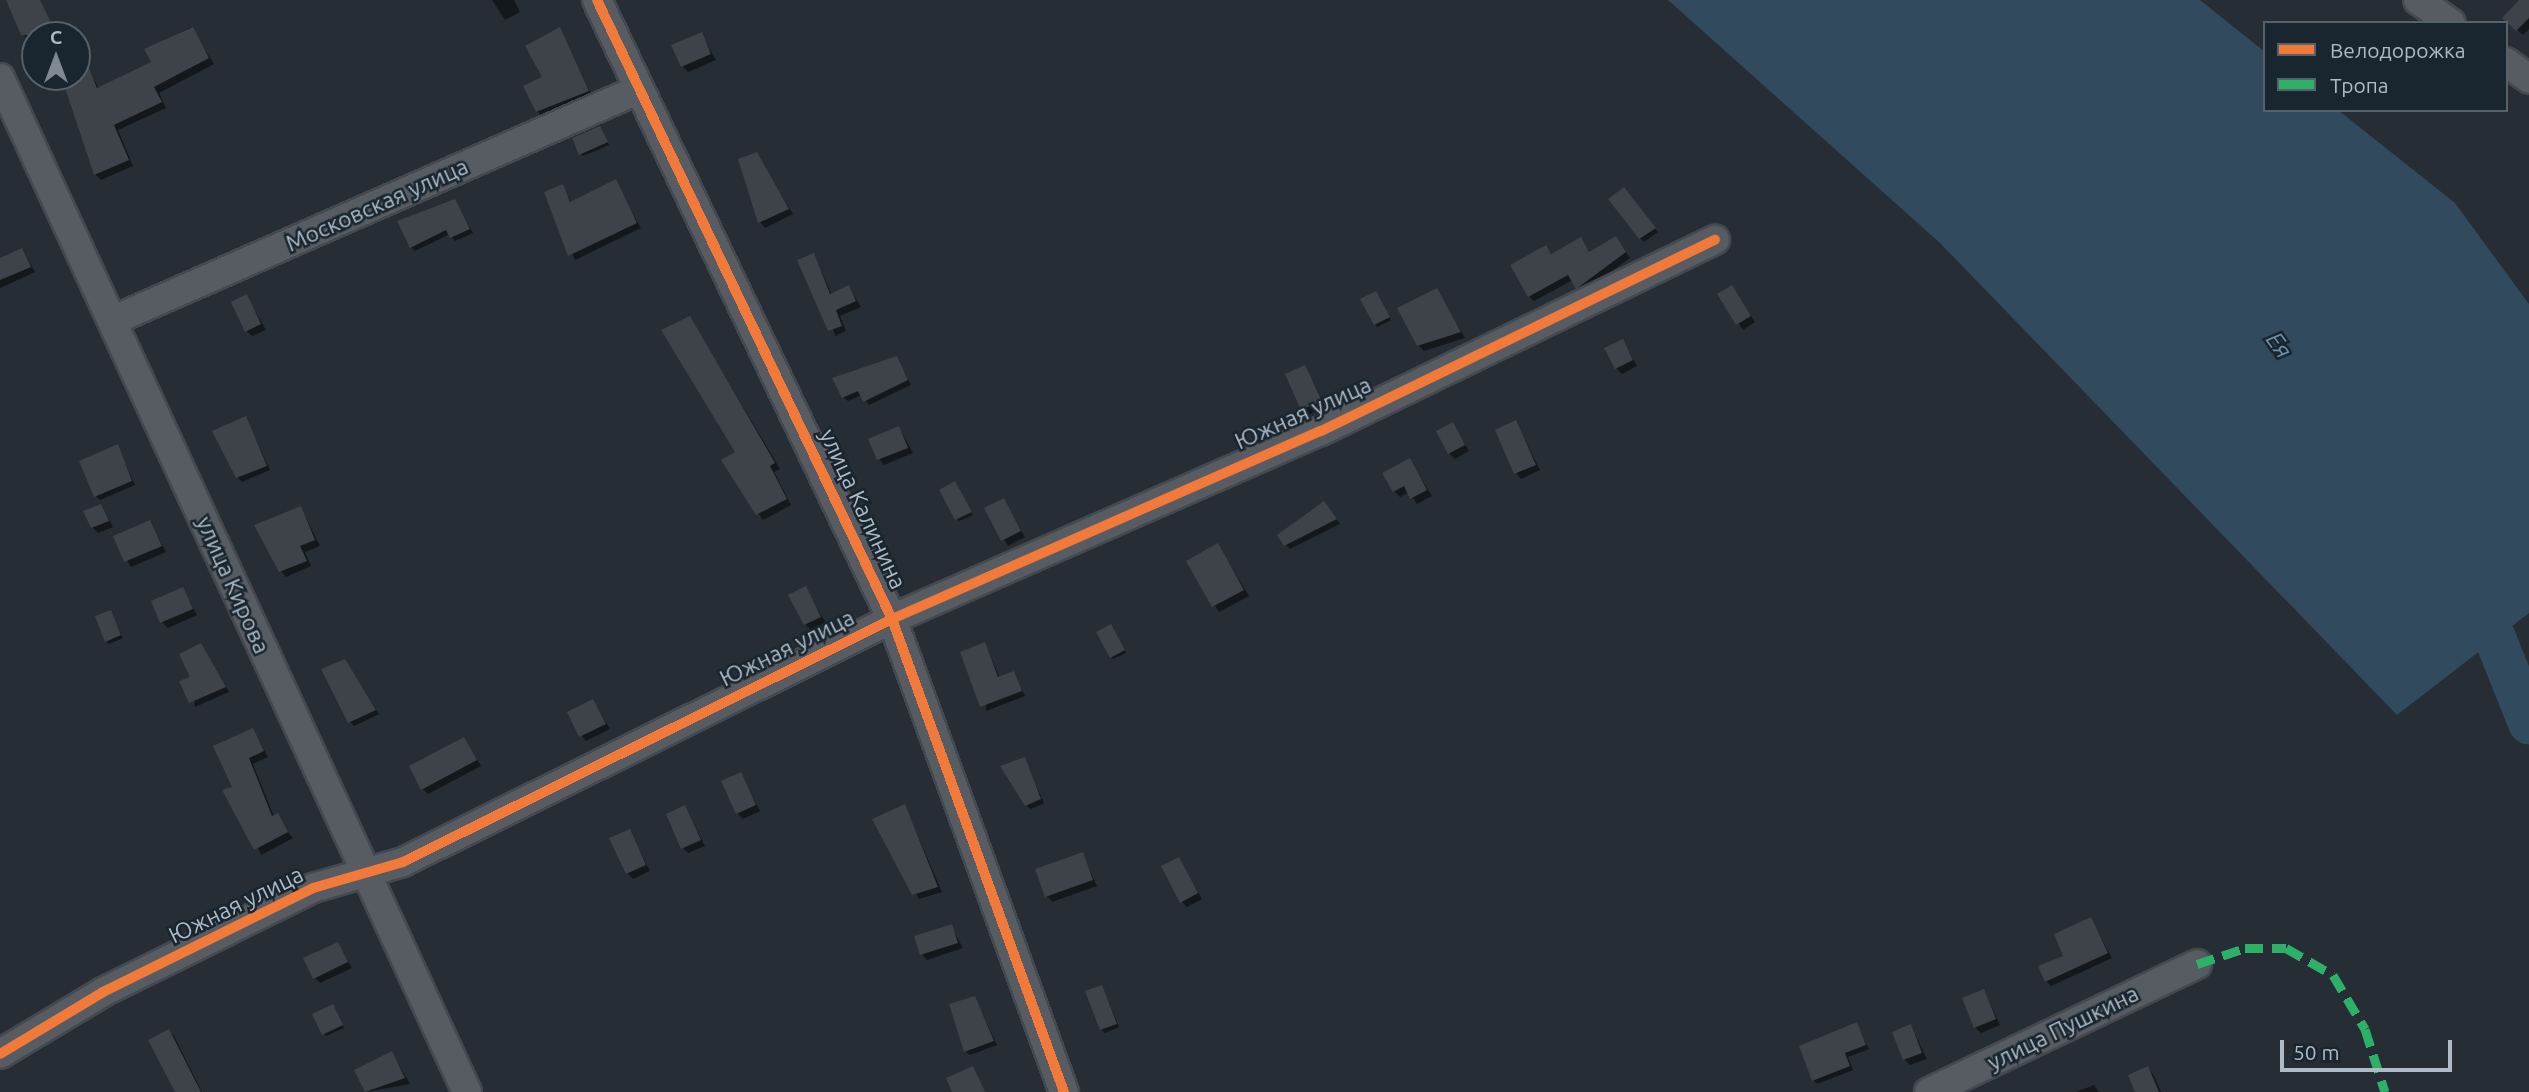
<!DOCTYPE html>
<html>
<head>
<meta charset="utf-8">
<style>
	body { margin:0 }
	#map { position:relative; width:2529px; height:1092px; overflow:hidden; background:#262d34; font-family:Ubuntu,sans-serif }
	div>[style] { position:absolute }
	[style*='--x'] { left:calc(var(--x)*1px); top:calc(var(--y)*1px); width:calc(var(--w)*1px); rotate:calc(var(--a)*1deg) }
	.water>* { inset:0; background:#314a5e }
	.shadow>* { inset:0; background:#0007 }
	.river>* { height:42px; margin:-21px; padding:0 21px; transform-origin:21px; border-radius:21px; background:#314a5e }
	.building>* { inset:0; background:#3d4349 }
	.roads { filter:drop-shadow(2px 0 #44494f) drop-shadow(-2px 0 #44494f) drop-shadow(0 2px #44494f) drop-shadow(0 -2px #44494f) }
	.street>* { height:28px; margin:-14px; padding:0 14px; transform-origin:14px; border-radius:14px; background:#565c62 }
	.quiet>* { height:9px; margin-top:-4.5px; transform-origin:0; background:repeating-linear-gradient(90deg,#2db169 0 18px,transparent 0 27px) }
	.cycleway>* { height:10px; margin:-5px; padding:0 5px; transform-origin:5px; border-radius:5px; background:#f17a3a }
	span { translate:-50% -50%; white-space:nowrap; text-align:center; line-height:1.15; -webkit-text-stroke:5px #19252f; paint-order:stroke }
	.street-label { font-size:23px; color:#aebbc6 }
	.water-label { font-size:24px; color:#6d90ab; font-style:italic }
	.legend { position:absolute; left:2263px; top:21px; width:245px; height:91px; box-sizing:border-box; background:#19252f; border:2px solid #55616b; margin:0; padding:9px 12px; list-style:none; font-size:21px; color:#aebbc6 }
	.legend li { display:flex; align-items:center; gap:14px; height:35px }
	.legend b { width:35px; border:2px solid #55616b }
	.north { position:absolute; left:21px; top:21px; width:70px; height:70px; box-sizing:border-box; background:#19252f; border:2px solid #55616b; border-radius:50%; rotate:0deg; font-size:19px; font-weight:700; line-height:28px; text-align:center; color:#aebbc6 }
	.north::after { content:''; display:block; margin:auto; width:24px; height:32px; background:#7e8993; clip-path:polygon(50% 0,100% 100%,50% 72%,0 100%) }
	.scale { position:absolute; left:2280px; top:1040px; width:172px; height:32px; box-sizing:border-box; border:4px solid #aebbc6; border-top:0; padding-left:9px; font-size:21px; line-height:24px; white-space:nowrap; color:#aebbc6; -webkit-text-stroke:5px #19252f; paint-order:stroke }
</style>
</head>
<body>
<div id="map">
	<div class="water">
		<i style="clip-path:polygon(1668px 0,2200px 0,2265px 52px,2265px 110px,2338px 110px,2455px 203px,2529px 304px,2529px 613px,2397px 715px,1940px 243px)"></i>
	</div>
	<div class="shadow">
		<i style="clip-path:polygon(7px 0,37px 0,58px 35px,35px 35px,35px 57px)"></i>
		<i style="clip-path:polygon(492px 0,514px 0,520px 12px,505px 20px)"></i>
		<i style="clip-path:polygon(2521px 0,2529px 0,2529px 29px,2523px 35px,2504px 18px)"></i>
		<i style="clip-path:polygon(191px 27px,214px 64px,159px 93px,166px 108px,118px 130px,133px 166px,101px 180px,95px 174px,89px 70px,99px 89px,153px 62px,147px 50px)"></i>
		<i style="clip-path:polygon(560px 29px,592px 96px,542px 116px,537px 111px)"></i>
		<i style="clip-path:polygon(701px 34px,716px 60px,688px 72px,682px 66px)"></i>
		<i style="clip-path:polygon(600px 128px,609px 145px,583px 156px,580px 154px)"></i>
		<i style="clip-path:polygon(756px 154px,793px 214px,765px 228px,760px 222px)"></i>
		<i style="clip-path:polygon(615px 182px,641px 228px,575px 260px,546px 193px,562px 187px,572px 203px)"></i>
		<i style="clip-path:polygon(1627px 193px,1658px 232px,1644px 242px,1640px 238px)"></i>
		<i style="clip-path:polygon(455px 201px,473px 233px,455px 241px,450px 234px,415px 251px,411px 247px)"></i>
		<i style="clip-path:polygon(1616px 238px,1630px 258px,1582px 293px,1573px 280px,1534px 301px,1529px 296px,1546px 247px,1553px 256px,1580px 239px,1590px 253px)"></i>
		<i style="clip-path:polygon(22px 250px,35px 272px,0 288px,0 260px)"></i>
		<i style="clip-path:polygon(814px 255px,832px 295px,849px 287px,861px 307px,840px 316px,846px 331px,835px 336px)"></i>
		<i style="clip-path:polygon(1732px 287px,1755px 322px,1743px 330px,1719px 294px)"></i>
		<i style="clip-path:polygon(1437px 290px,1465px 338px,1424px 351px,1418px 345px)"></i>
		<i style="clip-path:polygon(1378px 295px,1391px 320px,1377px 327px,1375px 324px)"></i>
		<i style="clip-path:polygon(247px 297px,266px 330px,252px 336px,246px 331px)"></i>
		<i style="clip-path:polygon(690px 318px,780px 469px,774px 472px,791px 505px,763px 520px,724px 461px,738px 453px)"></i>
		<i style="clip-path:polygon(1623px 341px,1637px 366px,1622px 374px,1616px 368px)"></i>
		<i style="clip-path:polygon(897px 358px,911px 385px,869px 405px,862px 395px,848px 401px,843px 397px)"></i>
		<i style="clip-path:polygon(1305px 367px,1326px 407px,1308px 415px,1287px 375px)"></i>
		<i style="clip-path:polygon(246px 418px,270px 470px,242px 482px,237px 477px)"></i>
		<i style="clip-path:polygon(1516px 422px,1540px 470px,1521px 479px,1516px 473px)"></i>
		<i style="clip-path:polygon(1452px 424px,1469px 451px,1455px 459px,1449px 453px)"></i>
		<i style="clip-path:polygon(899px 428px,913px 453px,884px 465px,879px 459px)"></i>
		<i style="clip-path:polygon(117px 446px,135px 485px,100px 500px,96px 496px)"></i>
		<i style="clip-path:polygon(1410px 460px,1432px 496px,1417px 504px,1409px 492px,1400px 497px,1394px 491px)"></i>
		<i style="clip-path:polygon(957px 486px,973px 515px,959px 521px,957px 519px)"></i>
		<i style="clip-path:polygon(1004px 500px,1025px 537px,1008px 546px,987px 509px)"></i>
		<i style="clip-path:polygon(101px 506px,113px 527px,98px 533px,92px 527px)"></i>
		<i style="clip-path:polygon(301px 508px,320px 546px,305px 552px,311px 566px,286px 577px,281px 571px)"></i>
		<i style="clip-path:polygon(1328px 508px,1340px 524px,1290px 549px,1285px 544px)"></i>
		<i style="clip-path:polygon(150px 522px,166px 552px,131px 567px,115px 537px)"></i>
		<i style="clip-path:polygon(1218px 545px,1249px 596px,1219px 612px,1188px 562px)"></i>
		<i style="clip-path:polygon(182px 589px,197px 615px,168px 628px,162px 622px)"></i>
		<i style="clip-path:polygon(805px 589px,826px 623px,811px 630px,805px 624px)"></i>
		<i style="clip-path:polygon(111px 612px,123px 638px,109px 644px,106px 641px)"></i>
		<i style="clip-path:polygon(1113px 628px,1126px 653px,1113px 659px,1111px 657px)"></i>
		<i style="clip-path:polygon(985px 644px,1000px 678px,1013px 673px,1025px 696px,986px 711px)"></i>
		<i style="clip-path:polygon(201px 645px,229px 692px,195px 707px,192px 678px)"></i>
		<i style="clip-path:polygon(345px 661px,379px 714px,354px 726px,350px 722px)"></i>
		<i style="clip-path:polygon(593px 701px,610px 729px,586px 741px,581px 735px)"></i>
		<i style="clip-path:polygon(253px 730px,268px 757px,253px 764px,274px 817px,293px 838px,261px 855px,234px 788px)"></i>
		<i style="clip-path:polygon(464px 739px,481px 766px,428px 794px,423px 789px)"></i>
		<i style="clip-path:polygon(1024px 759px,1044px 803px,1031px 809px,1026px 805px)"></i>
		<i style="clip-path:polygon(740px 774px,760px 811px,743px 819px,737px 813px)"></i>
		<i style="clip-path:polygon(905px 806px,942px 892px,919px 899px,875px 819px)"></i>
		<i style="clip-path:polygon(685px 807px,705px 846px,688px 853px,683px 848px)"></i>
		<i style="clip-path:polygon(629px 831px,650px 871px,633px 879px,627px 873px)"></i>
		<i style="clip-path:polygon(1082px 854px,1097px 886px,1052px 902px,1047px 896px)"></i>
		<i style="clip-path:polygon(1178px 859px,1202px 899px,1187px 907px,1182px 902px)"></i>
		<i style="clip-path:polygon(2091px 919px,2112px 958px,2051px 986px,2046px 981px)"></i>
		<i style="clip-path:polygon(951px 926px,963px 948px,927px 960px,922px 954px)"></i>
		<i style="clip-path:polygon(337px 944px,352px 968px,320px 983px,315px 978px)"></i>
		<i style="clip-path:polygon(1102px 987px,1119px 1027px,1105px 1033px,1101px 1029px)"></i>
		<i style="clip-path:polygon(1984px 991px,2000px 1025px,1981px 1033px,1975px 1027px)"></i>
		<i style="clip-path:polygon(975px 998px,997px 1045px,970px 1055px,965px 1051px)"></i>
		<i style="clip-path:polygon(335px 1009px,344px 1028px,326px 1036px,324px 1034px)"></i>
		<i style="clip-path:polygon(1857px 1025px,1869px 1049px,1848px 1057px,1853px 1070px,1817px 1084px,1813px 1080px)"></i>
		<i style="clip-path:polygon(1911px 1026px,1927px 1059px,1910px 1065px,1904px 1059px)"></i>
		<i style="clip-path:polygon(169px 1031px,174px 1036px,202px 1092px,177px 1092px)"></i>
		<i style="clip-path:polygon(392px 1053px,410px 1084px,366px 1092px,356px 1071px)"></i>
		<i style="clip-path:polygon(2147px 1068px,2153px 1074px,2161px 1092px,2137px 1092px)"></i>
		<i style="clip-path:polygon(2094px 1085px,2099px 1092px,2076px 1092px)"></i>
	</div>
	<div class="river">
		<i style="--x:2460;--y:591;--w:59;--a:53.3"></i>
		<i style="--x:2495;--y:638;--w:92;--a:68.2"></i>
	</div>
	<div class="building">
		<i style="clip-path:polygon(6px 0,40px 0,57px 35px,21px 35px)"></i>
		<i style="clip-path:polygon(2519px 0,2529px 0,2529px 18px,2516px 31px,2502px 18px)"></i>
		<i style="clip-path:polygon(193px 27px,209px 58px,154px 87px,162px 102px,114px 125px,129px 160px,94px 175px,62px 79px,89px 68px,97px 88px,151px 62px,144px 49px)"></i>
		<i style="clip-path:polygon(560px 27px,589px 91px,536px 112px,523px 86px,542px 77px,525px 46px)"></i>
		<i style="clip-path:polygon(702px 32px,711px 54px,681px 67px,671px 45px)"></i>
		<i style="clip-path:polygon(600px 126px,608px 142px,579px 155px,572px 138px)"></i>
		<i style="clip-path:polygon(757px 152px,789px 209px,758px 223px,738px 159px)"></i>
		<i style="clip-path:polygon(616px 179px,637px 223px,568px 256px,544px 192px,563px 184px,570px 202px)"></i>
		<i style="clip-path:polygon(1624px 187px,1656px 228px,1639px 239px,1608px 199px)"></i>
		<i style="clip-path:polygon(455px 199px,470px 229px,450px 238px,446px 230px,410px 248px,397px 221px)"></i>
		<i style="clip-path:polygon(1616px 236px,1626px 252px,1576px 289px,1568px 275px,1528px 297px,1510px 265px,1546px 245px,1551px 254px,1581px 237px,1589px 252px)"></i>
		<i style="clip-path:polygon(22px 248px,31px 267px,0 280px,0 258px)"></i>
		<i style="clip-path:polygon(814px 253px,830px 294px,849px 285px,856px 301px,836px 310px,842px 326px,828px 331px,797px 260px)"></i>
		<i style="clip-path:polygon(1732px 285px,1751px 316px,1736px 325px,1717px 294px)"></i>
		<i style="clip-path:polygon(1437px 288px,1461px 332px,1417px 346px,1397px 308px)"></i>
		<i style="clip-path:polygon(1376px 291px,1390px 317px,1374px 325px,1360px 299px)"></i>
		<i style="clip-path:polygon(247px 294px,261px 324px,245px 332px,231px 302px)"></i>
		<i style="clip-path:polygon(690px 316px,775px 463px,770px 466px,787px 499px,756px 515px,721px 460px,735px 452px,661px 330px)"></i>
		<i style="clip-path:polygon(1623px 339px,1633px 360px,1615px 369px,1604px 348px)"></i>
		<i style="clip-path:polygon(897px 356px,908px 380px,863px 402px,858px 391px,842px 398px,832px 378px)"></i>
		<i style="clip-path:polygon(1305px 365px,1322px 401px,1301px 410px,1285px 374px)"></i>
		<i style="clip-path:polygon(246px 416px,267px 466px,236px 478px,212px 431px)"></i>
		<i style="clip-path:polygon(1516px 420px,1536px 465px,1514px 474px,1495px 430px)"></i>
		<i style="clip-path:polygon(1453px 422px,1465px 445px,1448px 454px,1436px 431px)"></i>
		<i style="clip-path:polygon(899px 426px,908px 448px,877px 460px,868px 439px)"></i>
		<i style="clip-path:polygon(118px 444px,132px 481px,94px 497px,79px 461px)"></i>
		<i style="clip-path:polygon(1410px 458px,1427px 490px,1410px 499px,1404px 486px,1393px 492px,1382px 473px)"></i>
		<i style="clip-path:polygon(955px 481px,972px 512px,955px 520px,939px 490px)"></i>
		<i style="clip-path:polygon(1004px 498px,1021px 531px,1001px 541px,984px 508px)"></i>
		<i style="clip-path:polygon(1324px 501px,1337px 519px,1284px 546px,1277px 535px)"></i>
		<i style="clip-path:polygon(101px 504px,109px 521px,91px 528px,83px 511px)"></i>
		<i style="clip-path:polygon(301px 506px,315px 540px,300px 546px,307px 561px,279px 572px,254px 525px)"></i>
		<i style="clip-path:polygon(150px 520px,162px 546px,124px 562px,113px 536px)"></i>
		<i style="clip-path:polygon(1218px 543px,1244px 590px,1212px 607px,1186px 561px)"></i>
		<i style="clip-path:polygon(806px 586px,821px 617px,804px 625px,788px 595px)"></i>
		<i style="clip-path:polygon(183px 587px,193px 609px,160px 623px,151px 601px)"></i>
		<i style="clip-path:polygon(111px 610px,121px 635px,105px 642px,95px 616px)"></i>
		<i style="clip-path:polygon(1111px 624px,1125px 650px,1110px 658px,1096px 632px)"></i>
		<i style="clip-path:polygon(985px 642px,998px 677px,1014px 671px,1022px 691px,980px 707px,960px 652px)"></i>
		<i style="clip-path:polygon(201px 643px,226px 687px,189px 703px,179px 681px,190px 677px,179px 654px)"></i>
		<i style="clip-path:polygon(345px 659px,376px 710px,348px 723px,321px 669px)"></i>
		<i style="clip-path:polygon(593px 699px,606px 724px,579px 737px,567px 712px)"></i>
		<i style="clip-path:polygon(253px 728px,264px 751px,249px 758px,272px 816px,278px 813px,288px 832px,254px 850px,222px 790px,232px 787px,213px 746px)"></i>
		<i style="clip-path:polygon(464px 737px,477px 760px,421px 790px,409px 766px)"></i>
		<i style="clip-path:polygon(1025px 757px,1041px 799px,1025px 806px,1000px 766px)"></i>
		<i style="clip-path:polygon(741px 772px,756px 805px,736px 814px,721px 781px)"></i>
		<i style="clip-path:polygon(905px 804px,938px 887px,912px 895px,872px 819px)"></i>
		<i style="clip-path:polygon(685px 805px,701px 840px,681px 849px,666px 814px)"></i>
		<i style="clip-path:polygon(630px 829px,646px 865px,626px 874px,609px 838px)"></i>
		<i style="clip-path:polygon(1083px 852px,1093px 880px,1045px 897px,1035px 869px)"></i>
		<i style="clip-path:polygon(1179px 857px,1198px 893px,1180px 903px,1161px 866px)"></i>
		<i style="clip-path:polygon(2091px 917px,2108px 953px,2045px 982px,2038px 966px,2063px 956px,2054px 934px)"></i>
		<i style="clip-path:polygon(952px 924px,958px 943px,920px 955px,914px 936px)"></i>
		<i style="clip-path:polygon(338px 942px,348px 962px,313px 979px,303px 958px)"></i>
		<i style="clip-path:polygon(1102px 985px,1117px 1024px,1100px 1030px,1085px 991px)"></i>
		<i style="clip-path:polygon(1984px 989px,1996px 1019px,1974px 1028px,1962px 998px)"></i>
		<i style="clip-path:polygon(975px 996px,994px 1041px,964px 1052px,949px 1004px)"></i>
		<i style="clip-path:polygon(333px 1004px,343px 1025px,322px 1035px,312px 1014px)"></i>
		<i style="clip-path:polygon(1857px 1022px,1866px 1045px,1845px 1053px,1850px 1066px,1812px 1081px,1799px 1046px)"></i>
		<i style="clip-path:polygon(1911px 1024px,1922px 1053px,1903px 1060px,1892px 1032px)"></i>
		<i style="clip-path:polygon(169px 1029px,201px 1092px,175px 1092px,148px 1040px)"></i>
		<i style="clip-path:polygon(392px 1051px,405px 1078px,365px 1092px,354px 1070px)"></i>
		<i style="clip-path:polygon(973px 1066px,985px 1092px,952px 1092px,946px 1078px)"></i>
		<i style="clip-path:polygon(2148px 1066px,2159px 1092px,2135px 1092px,2128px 1075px)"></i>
	</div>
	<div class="roads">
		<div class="street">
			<i style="--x:597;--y:0;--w:686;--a:64.52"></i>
			<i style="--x:892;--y:619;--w:503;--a:70.02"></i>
			<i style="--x:2418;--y:0;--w:40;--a:34.9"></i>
			<i style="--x:2506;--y:62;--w:29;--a:36"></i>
			<i style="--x:0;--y:78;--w:1116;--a:65.27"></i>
			<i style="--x:114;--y:320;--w:574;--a:-23.71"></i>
			<i style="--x:0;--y:1054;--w:120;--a:-31"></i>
			<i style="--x:103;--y:992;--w:234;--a:-26.3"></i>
			<i style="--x:313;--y:888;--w:94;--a:-16.1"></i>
			<i style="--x:403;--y:862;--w:546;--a:-26.42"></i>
			<i style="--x:892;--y:619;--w:468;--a:-23.7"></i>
			<i style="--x:1321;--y:431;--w:438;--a:-25.9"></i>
			<i style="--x:1929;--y:1092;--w:297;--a:-25.5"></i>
		</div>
	</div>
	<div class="quiet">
		<i style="--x:2197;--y:964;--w:51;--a:-18.4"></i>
		<i style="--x:2245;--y:948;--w:41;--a:0"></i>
		<i style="--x:2286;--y:948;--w:54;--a:29.9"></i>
		<i style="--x:2333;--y:975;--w:63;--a:59.3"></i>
		<i style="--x:2365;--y:1029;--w:66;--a:72.4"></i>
	</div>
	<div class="cycleway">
		<i style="--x:597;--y:0;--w:686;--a:64.52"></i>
		<i style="--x:892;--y:619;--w:503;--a:70.02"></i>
		<i style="--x:0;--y:1054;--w:120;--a:-31"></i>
		<i style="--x:103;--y:992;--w:234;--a:-26.3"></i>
		<i style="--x:313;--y:888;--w:94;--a:-16.1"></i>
		<i style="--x:403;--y:862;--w:546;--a:-26.42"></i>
		<i style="--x:892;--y:619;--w:468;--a:-23.7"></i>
		<i style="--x:1321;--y:431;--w:438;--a:-25.9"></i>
	</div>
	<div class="street-label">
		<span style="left:377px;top:205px;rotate:-24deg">Московская улица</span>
		<span style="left:1303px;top:413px;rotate:-24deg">Южная улица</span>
		<span style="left:863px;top:509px;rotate:65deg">улица Калинина</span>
		<span style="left:233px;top:585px;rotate:66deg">улица Кирова</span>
		<span style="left:787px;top:648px;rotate:-26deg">Южная улица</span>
		<span style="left:236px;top:905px;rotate:-26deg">Южная улица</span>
		<span style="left:2063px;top:1028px;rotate:-26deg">улица Пушкина</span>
	</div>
	<div class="water-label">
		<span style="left:2279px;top:345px;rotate:54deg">Ея</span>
	</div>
	<ul class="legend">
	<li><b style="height:9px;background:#f17a3a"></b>Велодорожка</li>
	<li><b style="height:9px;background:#2db169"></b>Тропа</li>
	</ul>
	<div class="north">С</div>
	<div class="scale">50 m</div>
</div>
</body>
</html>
